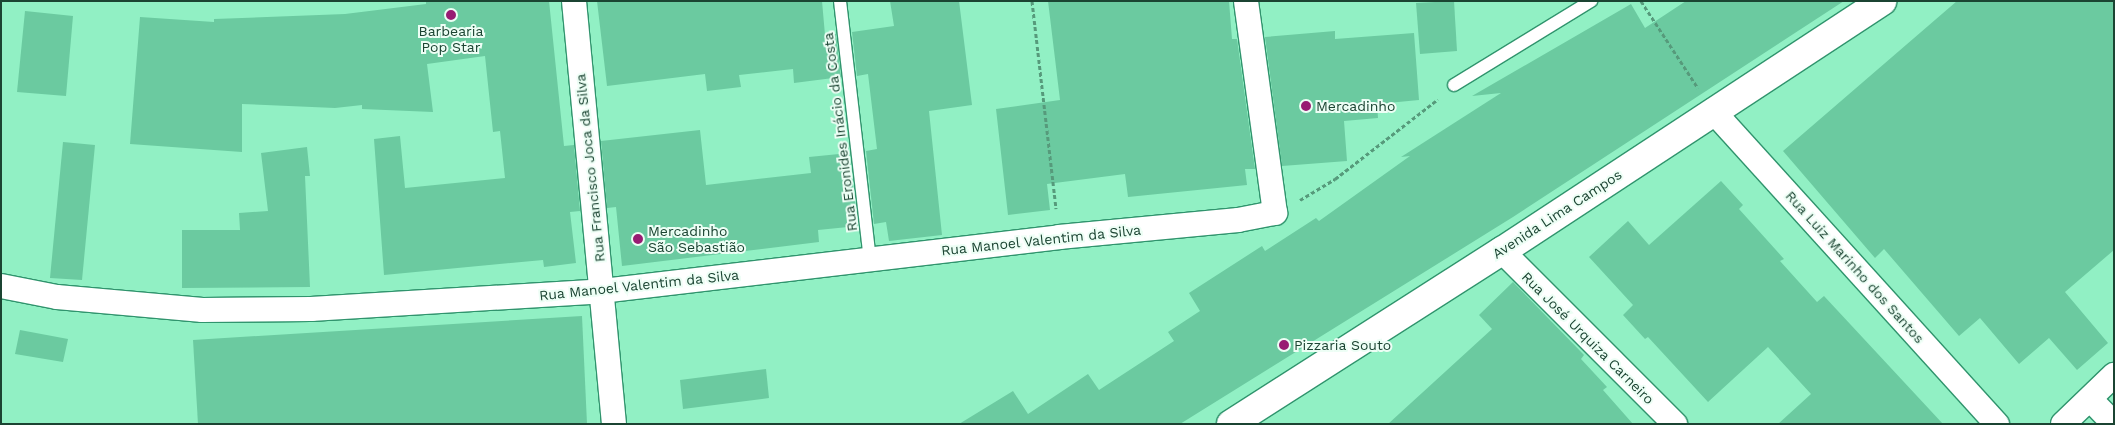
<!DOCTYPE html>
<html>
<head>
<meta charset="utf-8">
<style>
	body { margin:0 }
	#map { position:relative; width:2115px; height:425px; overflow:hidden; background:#91f0c4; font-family:"Work Sans",sans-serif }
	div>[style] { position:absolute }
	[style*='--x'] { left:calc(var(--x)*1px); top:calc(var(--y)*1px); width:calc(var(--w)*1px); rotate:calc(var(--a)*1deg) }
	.building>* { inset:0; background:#6bcaa0 }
	.path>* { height:3px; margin-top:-1.5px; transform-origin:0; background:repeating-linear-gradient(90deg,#569a7b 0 4px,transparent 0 6.5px) }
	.roads { filter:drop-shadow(1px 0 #30946d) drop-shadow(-1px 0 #30946d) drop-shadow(0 1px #30946d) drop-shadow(0 -1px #30946d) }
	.service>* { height:12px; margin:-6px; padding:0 6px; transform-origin:6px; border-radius:6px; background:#fff }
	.minor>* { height:24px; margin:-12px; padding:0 12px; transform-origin:12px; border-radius:12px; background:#fff }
	.secondary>* { height:28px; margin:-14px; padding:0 14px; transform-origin:14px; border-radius:14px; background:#fff }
	.dots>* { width:14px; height:14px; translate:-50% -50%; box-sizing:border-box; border:2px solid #edfef5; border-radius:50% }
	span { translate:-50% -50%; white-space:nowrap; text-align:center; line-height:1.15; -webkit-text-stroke:4px #edfef5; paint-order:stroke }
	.poi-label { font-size:14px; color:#1b4432 }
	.left { translate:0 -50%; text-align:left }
	.street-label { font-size:14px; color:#1b4432 }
	.frame { position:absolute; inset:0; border:2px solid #1b4432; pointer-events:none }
</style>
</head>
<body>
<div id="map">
	<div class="building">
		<i style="clip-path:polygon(426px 1px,549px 1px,564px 146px,574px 145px,580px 211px,570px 212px,576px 263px,544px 267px,543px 260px,384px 275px,374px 139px,400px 136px,405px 188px,505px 178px,500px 131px,493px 132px,485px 56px,427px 64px,433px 112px,362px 109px,362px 105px,335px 108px,242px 104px,242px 152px,130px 144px,140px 17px,214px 22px,214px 19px,345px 14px,426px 4px)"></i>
		<i style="clip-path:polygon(597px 1px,822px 1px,825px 35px,836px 34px,841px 77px,794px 83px,793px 69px,739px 75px,741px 87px,707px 91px,705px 74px,607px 86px)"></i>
		<i style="clip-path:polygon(890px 1px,959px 1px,972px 105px,929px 111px,942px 235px,889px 241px,886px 222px,874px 224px,866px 151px,877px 149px,868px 74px,857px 76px,852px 32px,894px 26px)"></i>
		<i style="clip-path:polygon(1048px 1px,1229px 1px,1232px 39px,1237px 39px,1255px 169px,1245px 169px,1247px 185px,1128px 197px,1125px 174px,1047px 184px,1050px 210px,1008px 215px,996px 109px,1060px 100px)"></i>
		<i style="clip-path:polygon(1454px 1px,1457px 51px,1420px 54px,1416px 3px)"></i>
		<i style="clip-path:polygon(1686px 1px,1844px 1px,1513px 217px,1180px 424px,959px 424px,1013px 391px,1028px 414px,1088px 374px,1099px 390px,1174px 341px,1168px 332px,1200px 311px,1189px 293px,1262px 246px,1265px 251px,1316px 218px,1319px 221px,1410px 156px,1401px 157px,1501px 93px,1472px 96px,1631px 4px,1645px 28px)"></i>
		<i style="clip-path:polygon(1957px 1px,2114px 1px,2114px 250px,2065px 292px,2108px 343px,2077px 370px,2049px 338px,2019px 364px,1980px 318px,1959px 336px,1884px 249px,1875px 258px,1783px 151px)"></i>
		<i style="clip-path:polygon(25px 11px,73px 16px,66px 96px,17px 92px)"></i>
		<i style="clip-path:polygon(1335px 31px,1335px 39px,1414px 33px,1419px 100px,1377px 104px,1378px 118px,1344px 121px,1347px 161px,1282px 166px,1265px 37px)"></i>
		<i style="clip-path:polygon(700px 130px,706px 185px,811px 173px,809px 157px,849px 153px,858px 226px,818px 230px,819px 242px,622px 266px,616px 207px,607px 208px,601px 141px)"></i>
		<i style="clip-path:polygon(63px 142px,95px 145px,82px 280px,50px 278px)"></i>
		<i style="clip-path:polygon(307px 147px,310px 176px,305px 176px,310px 287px,182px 288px,182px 230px,240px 230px,239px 213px,268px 211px,261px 153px)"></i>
		<i style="clip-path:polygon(1721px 181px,1743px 205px,1739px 209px,1784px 259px,1780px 261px,1817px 302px,1824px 296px,1943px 424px,1778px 424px,1811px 394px,1768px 347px,1708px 402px,1648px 337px,1645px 339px,1623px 315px,1633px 305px,1589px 257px,1628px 221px,1649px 245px)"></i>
		<i style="clip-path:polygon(1513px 282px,1584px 355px,1581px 359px,1607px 387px,1603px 390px,1633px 424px,1388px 424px,1492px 329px,1479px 315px)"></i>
		<i style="clip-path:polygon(582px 316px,587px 424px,198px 424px,193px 340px)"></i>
		<i style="clip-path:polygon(20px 330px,68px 339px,63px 362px,15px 354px)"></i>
		<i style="clip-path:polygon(766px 369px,769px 398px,683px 409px,680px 380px)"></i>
	</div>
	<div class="path">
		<i style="--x:1032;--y:1;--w:209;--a:83.4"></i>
		<i style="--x:1641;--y:1;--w:104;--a:56.8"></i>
		<i style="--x:1300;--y:200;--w:41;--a:-31"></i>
		<i style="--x:1335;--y:179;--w:130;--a:-37.8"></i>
	</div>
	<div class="roads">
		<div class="service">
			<i style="--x:840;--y:1;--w:260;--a:83.4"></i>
			<i style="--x:1454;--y:85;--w:161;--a:-31.5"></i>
		</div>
		<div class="minor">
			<i style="--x:574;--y:1;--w:425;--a:84.6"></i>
			<i style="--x:1713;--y:111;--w:423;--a:47.8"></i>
			<i style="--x:1502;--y:251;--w:245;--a:45"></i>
			<i style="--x:1;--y:286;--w:57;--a:11.1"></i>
			<i style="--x:57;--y:297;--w:146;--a:5.1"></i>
			<i style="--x:202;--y:310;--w:109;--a:-0.5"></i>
			<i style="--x:311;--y:309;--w:292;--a:-3.5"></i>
			<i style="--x:602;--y:291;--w:460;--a:-6.7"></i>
			<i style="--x:1059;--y:237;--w:180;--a:-5.4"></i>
			<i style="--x:1238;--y:220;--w:38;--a:-11"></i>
			<i style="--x:1275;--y:213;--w:214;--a:-97.8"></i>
			<i style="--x:2090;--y:399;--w:35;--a:46"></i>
			<i style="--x:2063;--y:424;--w:71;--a:-43.9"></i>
		</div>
		<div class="secondary">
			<i style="--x:1231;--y:424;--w:322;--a:-32.6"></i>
			<i style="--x:1502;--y:251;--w:455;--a:-33.3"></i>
		</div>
	</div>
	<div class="dots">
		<i style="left:451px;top:15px;background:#981b73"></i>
		<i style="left:1306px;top:106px;background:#981b73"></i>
		<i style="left:638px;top:239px;background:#981b73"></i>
		<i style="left:1284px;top:345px;background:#981b73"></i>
	</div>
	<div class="poi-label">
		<span style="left:451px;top:39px">Barbearia<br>Pop Star</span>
		<span class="left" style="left:1316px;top:106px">Mercadinho</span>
		<span class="left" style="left:648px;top:239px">Mercadinho<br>São Sebastião</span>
		<span class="left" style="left:1294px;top:345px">Pizzaria Souto</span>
	</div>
	<div class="street-label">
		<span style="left:840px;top:132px;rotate:-97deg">Rua Eronides Inácio da Costa</span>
		<span style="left:590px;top:168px;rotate:-96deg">Rua Francisco Joca da Silva</span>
		<span style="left:1557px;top:214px;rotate:-33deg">Avenida Lima Campos</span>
		<span style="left:1041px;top:240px;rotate:-6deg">Rua Manoel Valentim da Silva</span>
		<span style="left:1855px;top:267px;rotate:48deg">Rua Luiz Marinho dos Santos</span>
		<span style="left:639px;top:285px;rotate:-6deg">Rua Manoel Valentim da Silva</span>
		<span style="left:1588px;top:338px;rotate:45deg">Rua José Urquiza Carneiro</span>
	</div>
	<div class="frame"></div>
</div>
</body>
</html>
